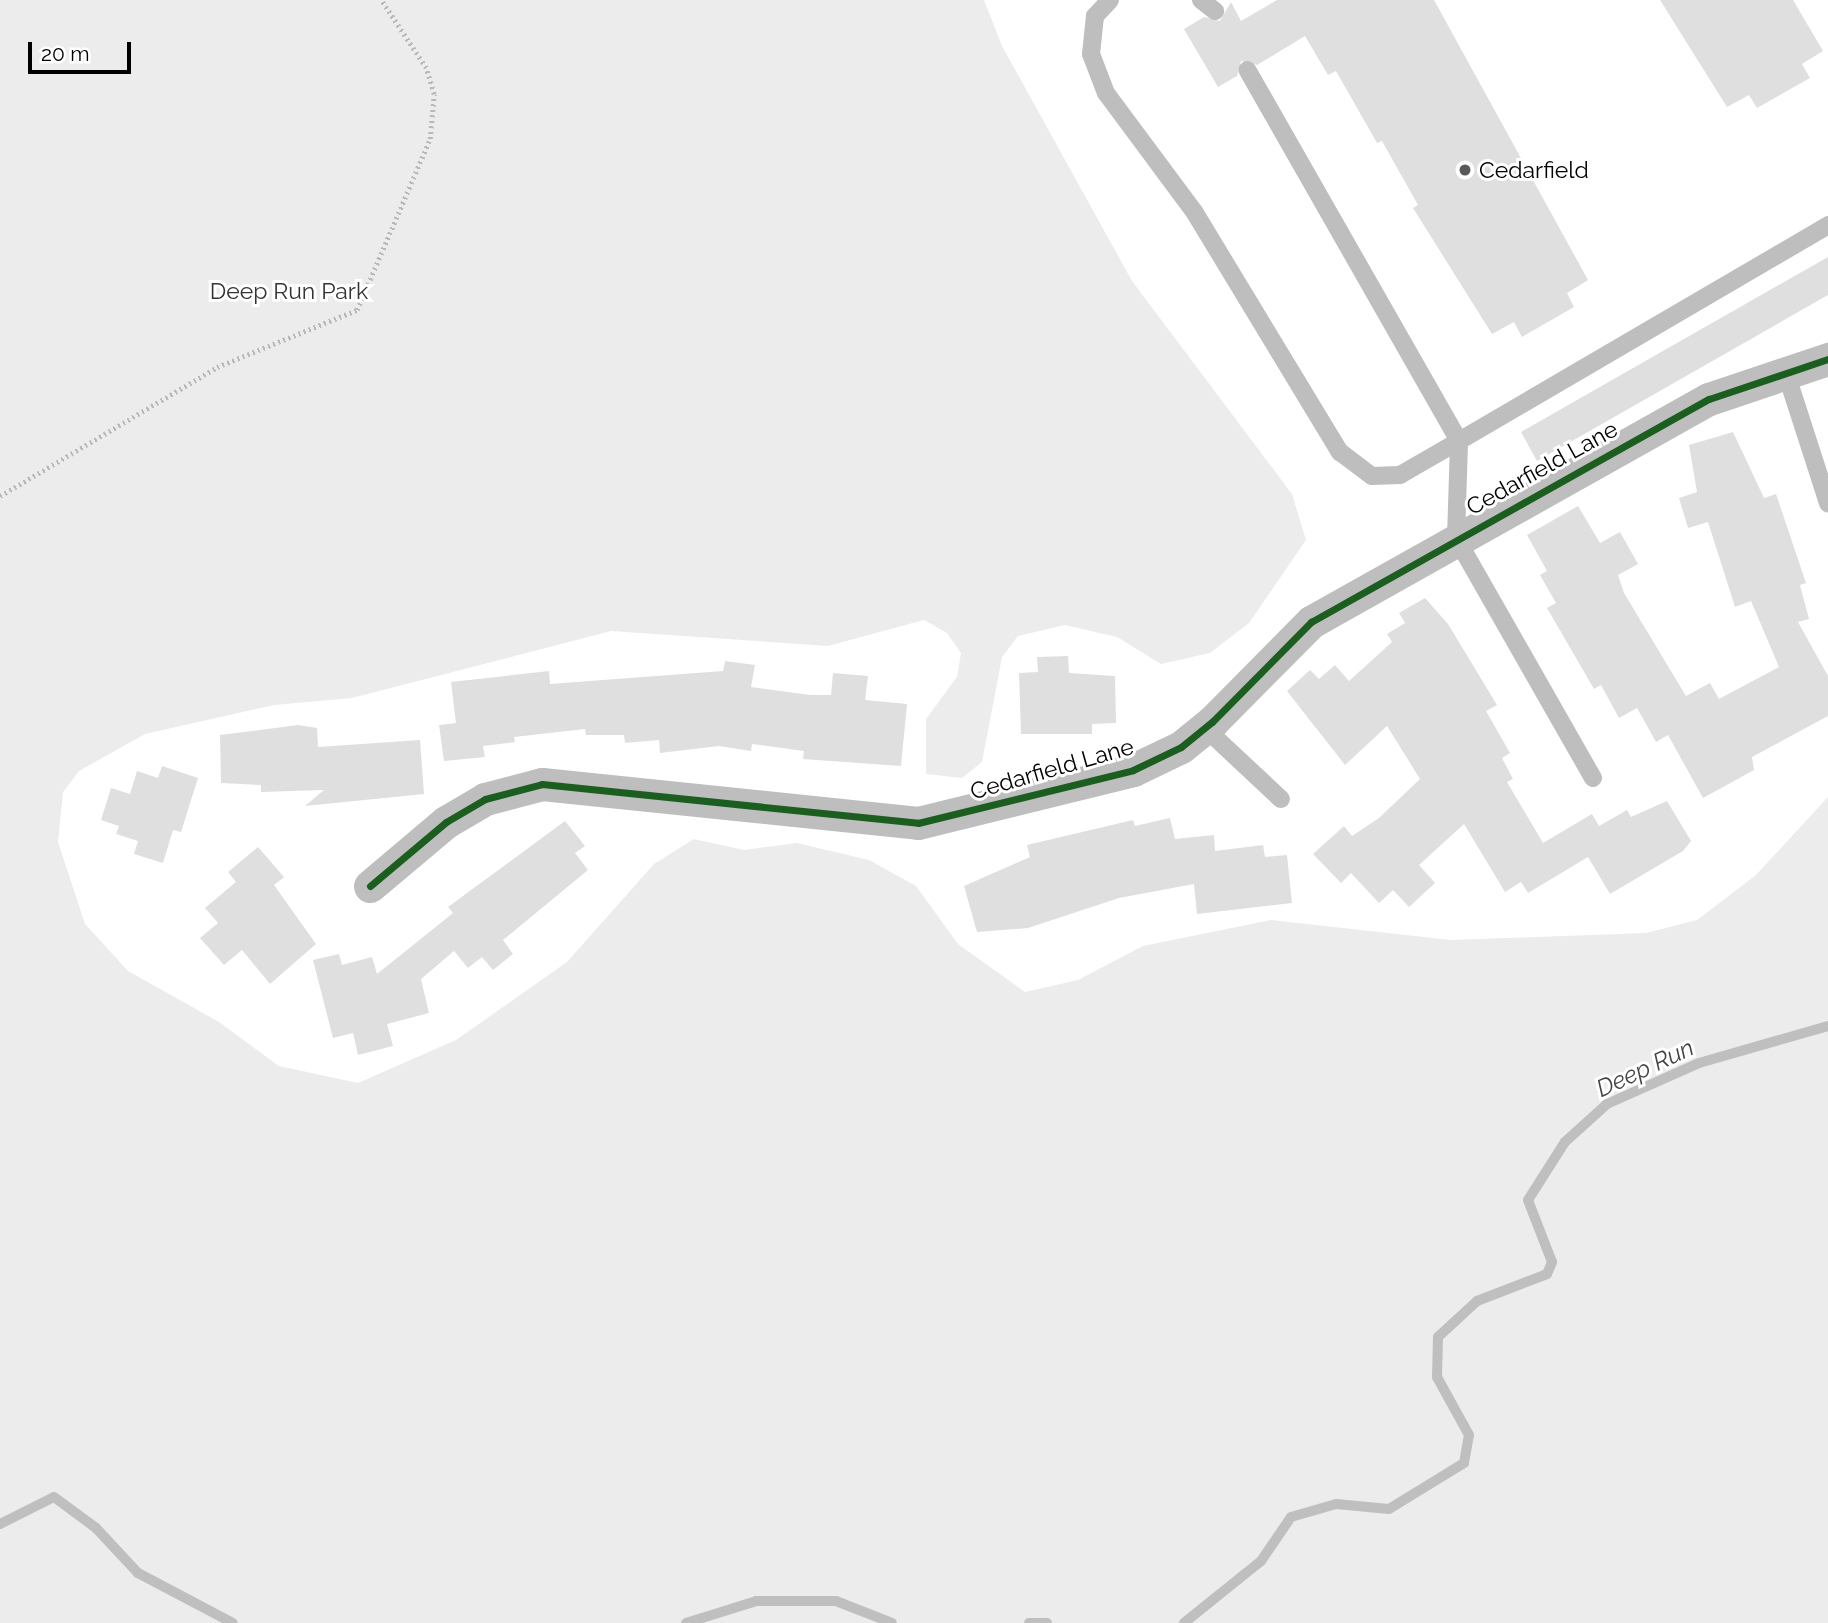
<!DOCTYPE html>
<html>
<head>
<meta charset="utf-8">
<style>
	body { margin:0 }
	#map { position:relative; width:1828px; height:1623px; overflow:hidden; background:#fff; font-family:Raleway,sans-serif }
	div>[style] { position:absolute }
	[style*='--x'] { left:calc(var(--x)*1px); top:calc(var(--y)*1px); width:calc(var(--w)*1px); rotate:calc(var(--a)*1deg) }
	.green>* { inset:0; background:#ececec }
	.stream>* { height:10px; margin:-5px; padding:0 5px; transform-origin:5px; border-radius:5px; background:#bfbfbf }
	.building>* { inset:0; background:#dfdfdf }
	.path>* { height:4.5px; margin-top:-2.25px; transform-origin:0; background:repeating-linear-gradient(90deg,#b9b9b9 0 2px,transparent 0 5.5px) }
	.lane>* { height:18px; margin:-9px; padding:0 9px; transform-origin:9px; border-radius:9px; background:#bebebe }
	.street>* { height:33px; margin:-16.5px; padding:0 16.5px; transform-origin:16.5px; border-radius:16.5px; background:#bebebe }
	.cycleway>* { height:7px; margin:-3.5px; padding:0 3.5px; transform-origin:3.5px; border-radius:3.5px; background:#1b5e20 }
	.dots>* { width:19px; height:19px; translate:-50% -50%; box-sizing:border-box; border:4px solid #fff; border-radius:50% }
	span { translate:-50% -50%; white-space:nowrap; text-align:center; line-height:1.15; -webkit-text-stroke:6px #fff; paint-order:stroke }
	.poi-label { font-size:23px; color:#000 }
	.left { translate:0 -50%; text-align:left }
	.park-label { font-size:23px; color:#333 }
	.street-label { font-size:23px; color:#000 }
	.water-label { font-size:24px; color:#444; font-style:italic }
	.scale { position:absolute; left:28px; top:42px; width:103px; height:32px; box-sizing:border-box; border:4px solid #000; border-top:0; padding-left:9px; font-size:21px; line-height:24px; white-space:nowrap; color:#000; -webkit-text-stroke:5px #fff; paint-order:stroke }
</style>
</head>
<body>
<div id="map">
	<div class="green">
		<i style="clip-path:polygon(0 0,984px 0,1002px 46px,1132px 281px,1292px 494px,1306px 540px,1249px 623px,1210px 653px,1161px 664px,1117px 637px,1065px 625px,1018px 636px,1002px 657px,982px 762px,962px 778px,926px 774px,926px 719px,957px 677px,961px 653px,947px 633px,924px 620px,828px 646px,611px 631px,352px 698px,274px 705px,145px 734px,79px 771px,63px 792px,58px 842px,85px 924px,128px 971px,219px 1022px,279px 1066px,358px 1083px,456px 1040px,567px 962px,654px 864px,694px 839px,744px 850px,797px 843px,869px 860px,916px 886px,958px 944px,1025px 992px,1078px 980px,1143px 946px,1271px 920px,1451px 940px,1646px 933px,1697px 920px,1756px 875px,1828px 797px,1828px 1623px,0 1623px)"></i>
	</div>
	<div class="stream">
		<i style="--x:0;--y:1524;--w:60;--a:-26.6"></i>
		<i style="--x:54;--y:1497;--w:52;--a:36.4"></i>
		<i style="--x:96;--y:1528;--w:62;--a:47"></i>
		<i style="--x:138;--y:1573;--w:107;--a:27.8"></i>
		<i style="--x:686;--y:1623;--w:73;--a:-17.4"></i>
		<i style="--x:756;--y:1601;--w:80;--a:0"></i>
		<i style="--x:836;--y:1601;--w:60;--a:21.4"></i>
		<i style="--x:1029;--y:1623;--w:18;--a:0"></i>
		<i style="--x:1184;--y:1623;--w:99;--a:-38.8"></i>
		<i style="--x:1261;--y:1561;--w:53;--a:-55.7"></i>
		<i style="--x:1291;--y:1517;--w:47;--a:-16.1"></i>
		<i style="--x:1336;--y:1504;--w:53;--a:5.4"></i>
		<i style="--x:1389;--y:1509;--w:88;--a:-31.5"></i>
		<i style="--x:1464;--y:1463;--w:28;--a:-80"></i>
		<i style="--x:1469;--y:1435;--w:66;--a:-118.9"></i>
		<i style="--x:1437;--y:1377;--w:40;--a:-88.6"></i>
		<i style="--x:1438;--y:1337;--w:53;--a:-42.7"></i>
		<i style="--x:1477;--y:1301;--w:75;--a:-21.1"></i>
		<i style="--x:1547;--y:1274;--w:13;--a:-67"></i>
		<i style="--x:1552;--y:1262;--w:66;--a:-111.2"></i>
		<i style="--x:1528;--y:1200;--w:69;--a:-57.5"></i>
		<i style="--x:1565;--y:1142;--w:57;--a:-42.1"></i>
		<i style="--x:1607;--y:1104;--w:101;--a:-24"></i>
		<i style="--x:1699;--y:1063;--w:134;--a:-16"></i>
	</div>
	<div class="building">
		<i style="clip-path:polygon(1277px 0,1434px 0,1588px 280px,1567px 293px,1574px 307px,1522px 337px,1514px 322px,1492px 334px,1413px 208px,1418px 205px,1382px 141px,1377px 143px,1336px 71px,1328px 75px,1305px 36px,1257px 65px,1241px 61px,1237px 76px,1218px 87px,1184px 29px,1204px 17px,1220px 21px,1231px 2px,1241px 21px)"></i>
		<i style="clip-path:polygon(1660px 0,1793px 0,1823px 51px,1802px 64px,1810px 78px,1757px 108px,1749px 95px,1727px 107px)"></i>
		<i style="clip-path:polygon(1828px 257px,1828px 295px,1537px 461px,1521px 432px)"></i>
		<i style="clip-path:polygon(1733px 432px,1764px 498px,1776px 494px,1806px 583px,1800px 585px,1809px 619px,1798px 622px,1828px 676px,1828px 716px,1752px 757px,1754px 770px,1703px 798px,1668px 735px,1656px 742px,1637px 708px,1619px 718px,1601px 685px,1594px 689px,1547px 608px,1556px 603px,1540px 575px,1547px 571px,1527px 535px,1578px 506px,1600px 543px,1620px 532px,1638px 564px,1618px 575px,1624px 593px,1686px 696px,1710px 683px,1719px 699px,1779px 667px,1751px 601px,1735px 607px,1708px 522px,1688px 528px,1679px 498px,1697px 492px,1689px 445px)"></i>
		<i style="clip-path:polygon(1425px 598px,1448px 624px,1497px 705px,1486px 711px,1510px 753px,1502px 758px,1513px 779px,1507px 782px,1543px 843px,1592px 814px,1599px 826px,1627px 810px,1631px 817px,1667px 801px,1691px 841px,1683px 851px,1610px 894px,1588px 857px,1528px 893px,1521px 882px,1505px 892px,1464px 824px,1419px 865px,1435px 883px,1409px 907px,1393px 890px,1379px 903px,1351px 873px,1341px 883px,1313px 854px,1344px 826px,1352px 836px,1379px 818px,1420px 779px,1387px 726px,1345px 765px,1287px 691px,1310px 670px,1319px 679px,1335px 665px,1349px 681px,1392px 642px,1387px 634px,1405px 623px,1399px 613px)"></i>
		<i style="clip-path:polygon(1068px 656px,1069px 673px,1115px 676px,1116px 723px,1092px 724px,1092px 734px,1021px 734px,1019px 673px,1038px 672px,1037px 657px)"></i>
		<i style="clip-path:polygon(725px 661px,755px 665px,751px 687px,810px 695px,831px 695px,833px 673px,868px 676px,865px 700px,907px 704px,901px 766px,803px 759px,804px 751px,752px 744px,751px 751px,719px 746px,660px 753px,659px 740px,625px 743px,624px 735px,586px 735px,585px 729px,514px 737px,515px 742px,483px 746px,485px 757px,444px 761px,439px 725px,456px 723px,451px 682px,549px 671px,550px 684px,723px 671px)"></i>
		<i style="clip-path:polygon(298px 725px,317px 728px,318px 747px,420px 740px,424px 794px,305px 806px,324px 790px,261px 792px,261px 785px,221px 783px,220px 735px)"></i>
		<i style="clip-path:polygon(162px 766px,198px 778px,181px 832px,173px 830px,163px 863px,134px 854px,138px 841px,116px 834px,119px 826px,101px 820px,111px 788px,130px 794px,137px 771px,158px 778px)"></i>
		<i style="clip-path:polygon(1170px 818px,1175px 839px,1214px 835px,1215px 851px,1263px 845px,1265px 857px,1287px 855px,1292px 903px,1197px 914px,1194px 884px,1119px 898px,1028px 928px,977px 932px,964px 886px,1030px 857px,1027px 845px,1133px 820px,1135px 826px)"></i>
		<i style="clip-path:polygon(565px 821px,585px 846px,575px 853px,588px 870px,503px 940px,513px 954px,493px 970px,482px 957px,468px 968px,454px 951px,421px 979px,429px 1013px,387px 1024px,393px 1046px,358px 1055px,353px 1033px,333px 1038px,313px 960px,339px 954px,342px 965px,372px 957px,377px 974px,453px 913px,448px 907px)"></i>
		<i style="clip-path:polygon(258px 847px,284px 877px,274px 885px,316px 944px,270px 984px,242px 950px,224px 965px,200px 938px,218px 923px,205px 908px,236px 882px,228px 872px)"></i>
	</div>
	<div class="path">
		<i style="--x:0;--y:496;--w:252;--a:-30.7"></i>
		<i style="--x:217;--y:367;--w:151;--a:-22.2"></i>
		<i style="--x:357;--y:310;--w:186;--a:-66.9"></i>
		<i style="--x:430;--y:139;--w:45;--a:-84.9"></i>
		<i style="--x:434;--y:94;--w:27;--a:-107"></i>
		<i style="--x:426;--y:68;--w:82;--a:-123.5"></i>
	</div>
	<div class="lane">
		<i style="--x:1110;--y:0;--w:22;--a:133"></i>
		<i style="--x:1095;--y:16;--w:38;--a:96"></i>
		<i style="--x:1091;--y:54;--w:42;--a:69"></i>
		<i style="--x:1106;--y:93;--w:149;--a:53.4"></i>
		<i style="--x:1195;--y:213;--w:280;--a:58.8"></i>
		<i style="--x:1340;--y:452;--w:40;--a:37"></i>
		<i style="--x:1372;--y:476;--w:28;--a:-2"></i>
		<i style="--x:1400;--y:475;--w:68;--a:-30"></i>
		<i style="--x:1459;--y:441;--w:427;--a:-119.7"></i>
		<i style="--x:1201;--y:0;--w:18;--a:38"></i>
		<i style="--x:1786;--y:373;--w:137;--a:72.1"></i>
		<i style="--x:1205;--y:728;--w:104;--a:43.1"></i>
		<i style="--x:1593;--y:778;--w:276;--a:-119.7"></i>
		<i style="--x:1456;--y:538;--w:97;--a:-88.2"></i>
		<i style="--x:1459;--y:441;--w:428;--a:-30.3"></i>
	</div>
	<div class="street">
		<i style="--x:370;--y:886;--w:99;--a:-40.1"></i>
		<i style="--x:446;--y:822;--w:45;--a:-30.5"></i>
		<i style="--x:485;--y:799;--w:59;--a:-14.7"></i>
		<i style="--x:542;--y:784;--w:378;--a:5.9"></i>
		<i style="--x:918;--y:823;--w:221;--a:-13.8"></i>
		<i style="--x:1133;--y:770;--w:53;--a:-25.6"></i>
		<i style="--x:1181;--y:747;--w:40;--a:-39"></i>
		<i style="--x:1212;--y:722;--w:141;--a:-45.3"></i>
		<i style="--x:1311;--y:622;--w:456;--a:-29.3"></i>
		<i style="--x:1709;--y:399;--w:126;--a:-18.6"></i>
	</div>
	<div class="cycleway">
		<i style="--x:370;--y:886;--w:99;--a:-40.1"></i>
		<i style="--x:446;--y:822;--w:45;--a:-30.5"></i>
		<i style="--x:485;--y:799;--w:59;--a:-14.7"></i>
		<i style="--x:542;--y:784;--w:378;--a:5.9"></i>
		<i style="--x:918;--y:823;--w:221;--a:-13.8"></i>
		<i style="--x:1133;--y:770;--w:53;--a:-25.6"></i>
		<i style="--x:1181;--y:747;--w:40;--a:-39"></i>
		<i style="--x:1212;--y:722;--w:141;--a:-45.3"></i>
		<i style="--x:1311;--y:622;--w:456;--a:-29.3"></i>
		<i style="--x:1709;--y:399;--w:126;--a:-18.6"></i>
	</div>
	<div class="dots">
		<i style="left:1465px;top:170px;background:#595959"></i>
	</div>
	<div class="poi-label">
		<span class="left" style="left:1479px;top:170px">Cedarfield</span>
	</div>
	<div class="park-label">
		<span style="left:289px;top:291px">Deep Run Park</span>
	</div>
	<div class="street-label">
		<span style="left:1542px;top:468px;rotate:-29deg">Cedarfield Lane</span>
		<span style="left:1052px;top:769px;rotate:-16deg">Cedarfield Lane</span>
	</div>
	<div class="water-label">
		<span style="left:1645px;top:1068px;rotate:-25deg">Deep Run</span>
	</div>
	<div class="scale">20 m</div>
</div>
</body>
</html>
